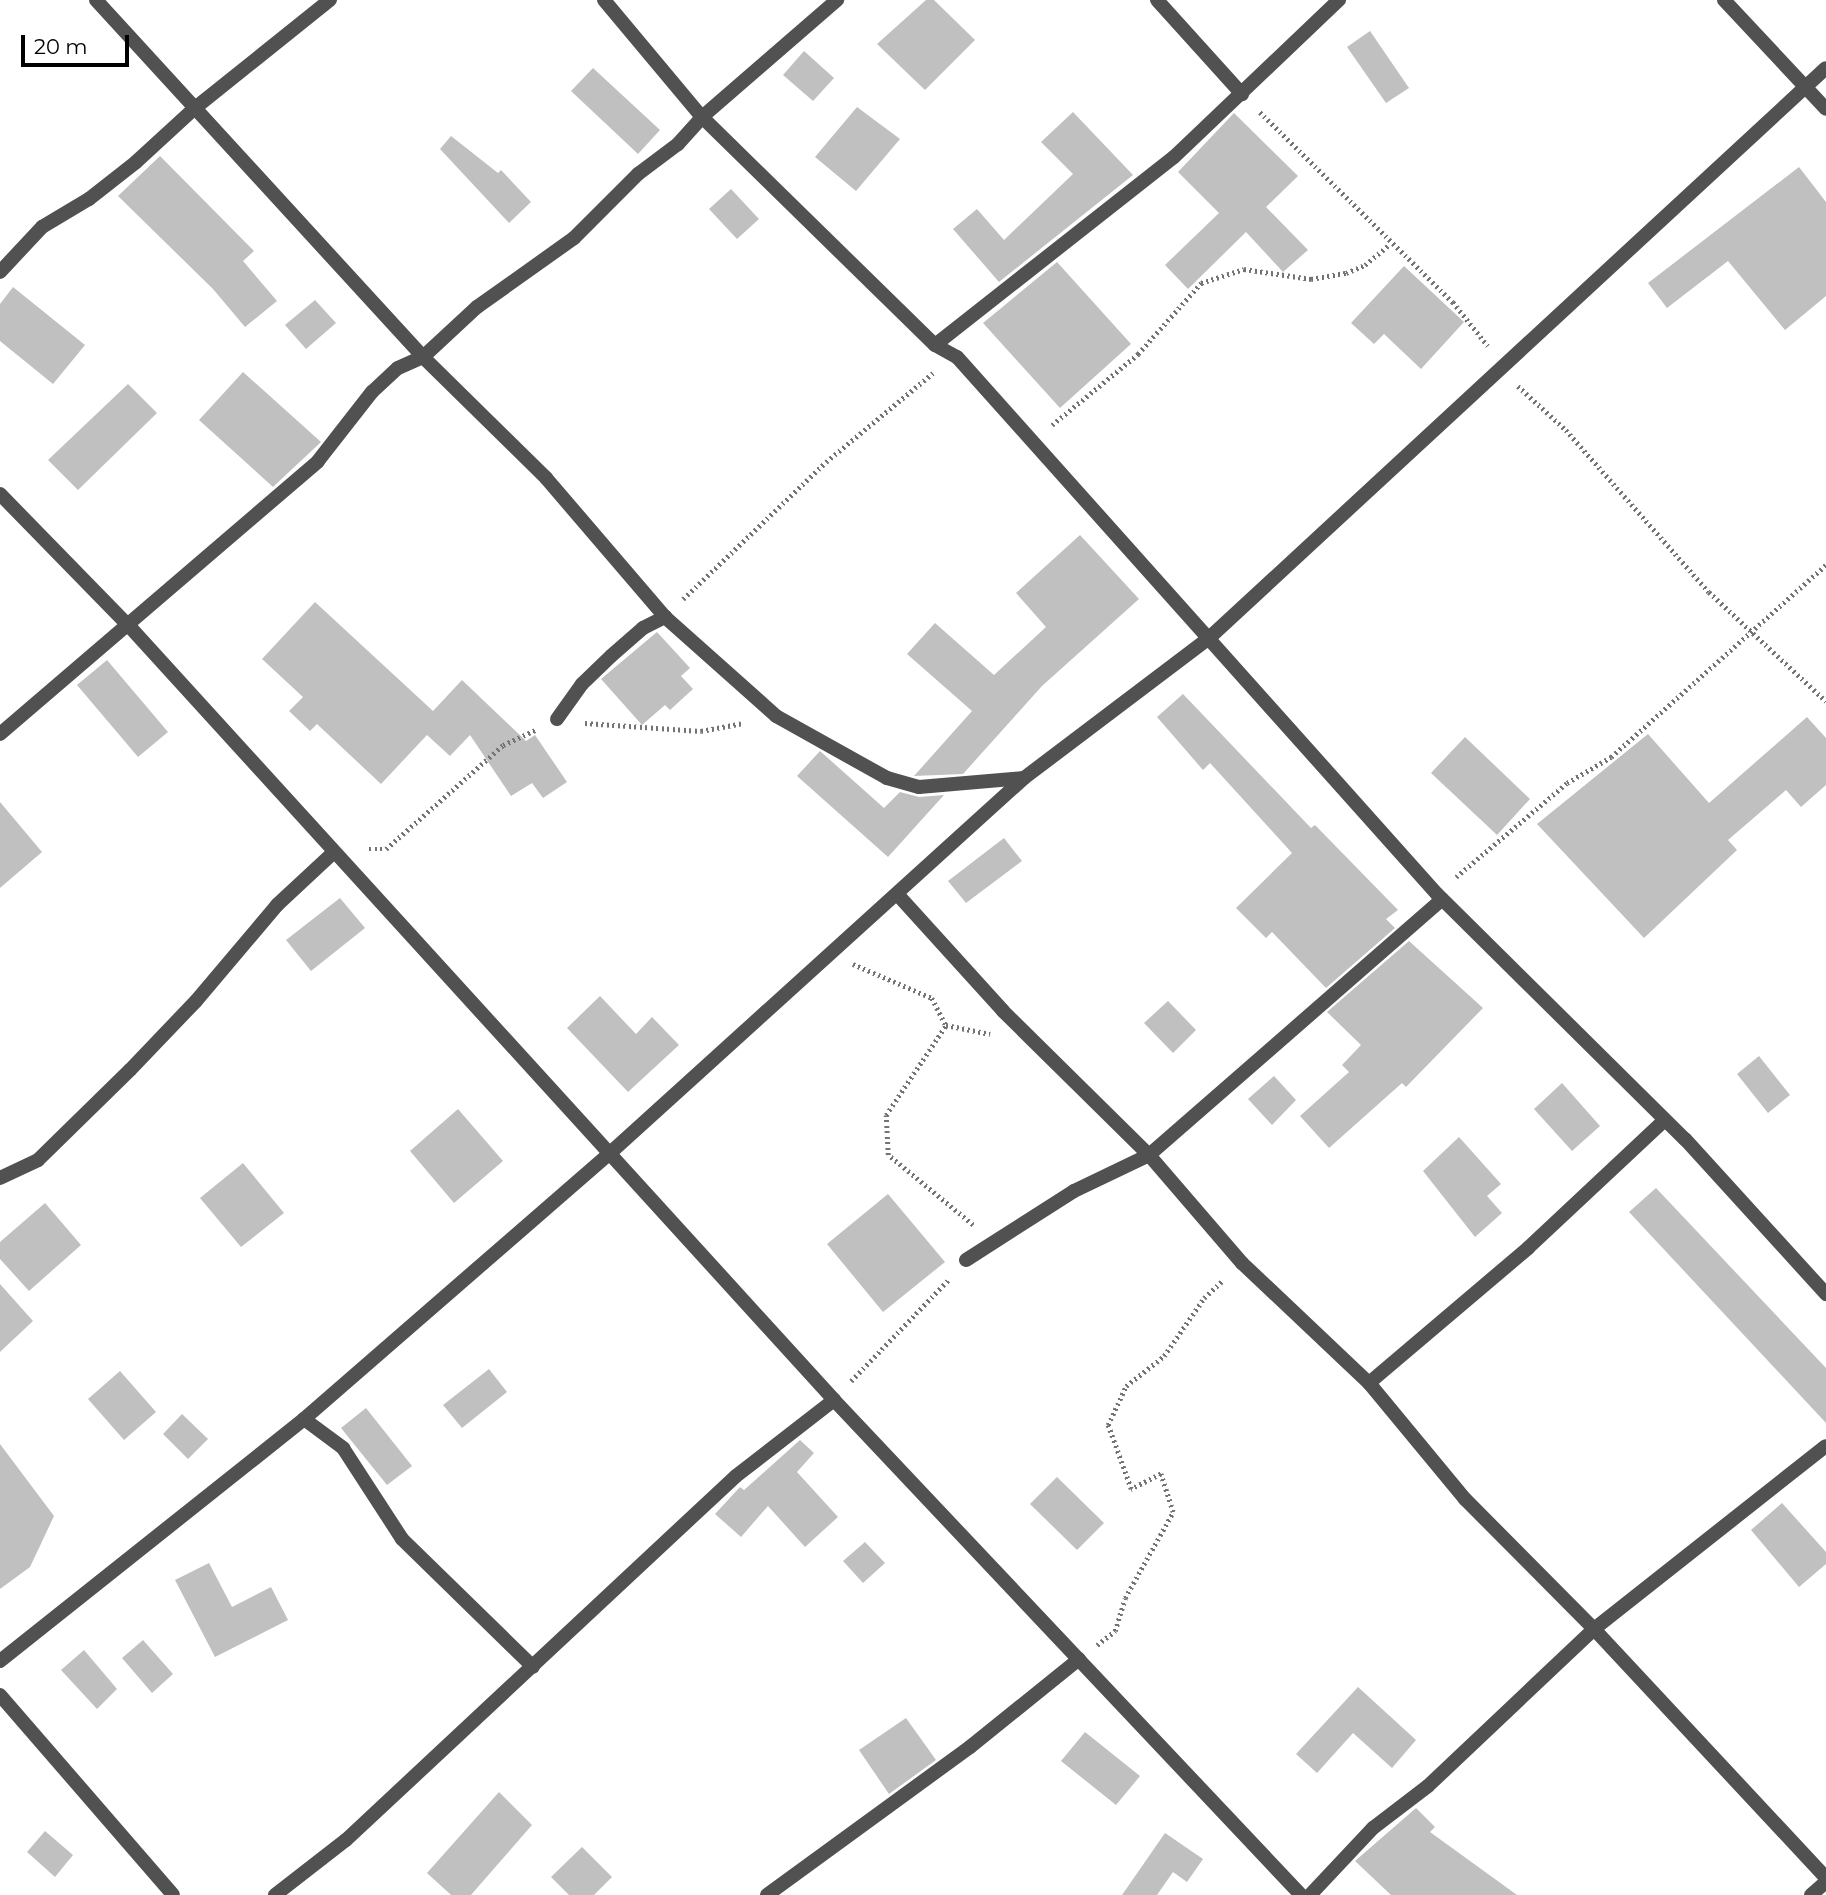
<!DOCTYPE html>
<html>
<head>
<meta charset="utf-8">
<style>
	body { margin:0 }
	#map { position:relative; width:1826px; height:1895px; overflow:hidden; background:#fff; font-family:Montserrat,sans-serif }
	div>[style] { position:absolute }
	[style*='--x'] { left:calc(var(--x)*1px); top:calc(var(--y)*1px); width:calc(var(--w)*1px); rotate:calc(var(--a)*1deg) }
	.building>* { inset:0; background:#c0c0c0 }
	.path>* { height:4.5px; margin-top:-2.25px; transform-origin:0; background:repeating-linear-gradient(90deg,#737373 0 2px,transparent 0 5.5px) }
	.service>* { height:14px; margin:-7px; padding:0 7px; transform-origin:7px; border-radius:7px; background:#515151 }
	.minor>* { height:14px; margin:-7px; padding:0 7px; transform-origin:7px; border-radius:7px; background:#515151 }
	.tertiary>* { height:14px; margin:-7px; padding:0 7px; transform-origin:7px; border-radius:7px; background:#515151 }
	span { translate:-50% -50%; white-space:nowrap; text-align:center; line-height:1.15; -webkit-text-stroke:7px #fff; paint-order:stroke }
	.scale { position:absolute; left:21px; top:35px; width:108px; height:32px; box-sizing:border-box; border:4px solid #000; border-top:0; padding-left:9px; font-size:21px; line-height:24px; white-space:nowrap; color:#000; -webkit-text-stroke:5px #fff; paint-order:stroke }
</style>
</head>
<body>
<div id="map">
	<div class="building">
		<i style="clip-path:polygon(926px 0,934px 0,975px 40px,925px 90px,877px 44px)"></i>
		<i style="clip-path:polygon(1370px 31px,1409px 88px,1386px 103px,1347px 47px)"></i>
		<i style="clip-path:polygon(804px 51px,834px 78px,813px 101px,783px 75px)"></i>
		<i style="clip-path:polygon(593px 68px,660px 130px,638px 154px,571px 91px)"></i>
		<i style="clip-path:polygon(857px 107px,900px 139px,856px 191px,815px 157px)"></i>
		<i style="clip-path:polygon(1073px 112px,1133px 175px,999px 282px,953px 229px,977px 209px,1004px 240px,1073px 174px,1041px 142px)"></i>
		<i style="clip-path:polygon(1234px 113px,1298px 176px,1266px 207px,1308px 250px,1283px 272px,1246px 232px,1188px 289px,1165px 265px,1219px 213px,1178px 172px)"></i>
		<i style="clip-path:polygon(451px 136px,498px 173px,501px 170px,531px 202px,509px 223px,440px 149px)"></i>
		<i style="clip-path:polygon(160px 156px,254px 251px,243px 261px,277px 301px,245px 327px,213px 289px,118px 196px)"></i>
		<i style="clip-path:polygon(1799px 167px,1826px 202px,1826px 296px,1785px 330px,1728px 261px,1667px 308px,1648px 283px)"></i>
		<i style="clip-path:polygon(731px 189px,759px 219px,737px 239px,709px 209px)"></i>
		<i style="clip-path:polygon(1057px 262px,1131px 344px,1060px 408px,983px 323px)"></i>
		<i style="clip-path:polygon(1404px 266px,1464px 322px,1421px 369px,1384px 334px,1374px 344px,1351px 323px)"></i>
		<i style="clip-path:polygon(13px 287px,85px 345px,53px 384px,0 341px,0 304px)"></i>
		<i style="clip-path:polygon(315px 300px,336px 323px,306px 349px,285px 325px)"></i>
		<i style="clip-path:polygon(243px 372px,321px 442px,273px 487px,199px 420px)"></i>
		<i style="clip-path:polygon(128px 384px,157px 413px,78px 490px,48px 460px)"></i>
		<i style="clip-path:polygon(1080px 535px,1139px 599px,1042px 686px,963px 774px,914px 776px,972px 711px,907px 654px,935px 623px,994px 675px,1046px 627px,1016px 593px)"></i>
		<i style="clip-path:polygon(315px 602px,433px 711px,462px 680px,526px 741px,535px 735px,567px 782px,543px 798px,532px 783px,511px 796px,470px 735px,450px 756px,427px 735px,381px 784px,317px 724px,310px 731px,289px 711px,303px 697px,262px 659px)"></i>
		<i style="clip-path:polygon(657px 632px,690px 668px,681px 676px,693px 689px,670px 710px,665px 705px,642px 725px,601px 679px)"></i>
		<i style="clip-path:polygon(107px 660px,168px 732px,138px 757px,77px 685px)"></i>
		<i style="clip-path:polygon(1183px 694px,1311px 828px,1315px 825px,1398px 910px,1386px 919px,1395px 928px,1326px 988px,1272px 932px,1266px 938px,1236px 908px,1292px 853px,1210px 763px,1203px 770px,1157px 717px)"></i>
		<i style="clip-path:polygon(1807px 717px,1826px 738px,1826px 785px,1801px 807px,1786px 790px,1728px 840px,1737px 850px,1644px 938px,1537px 824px,1648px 734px,1709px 803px)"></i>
		<i style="clip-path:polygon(1465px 737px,1530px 799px,1497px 835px,1431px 773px)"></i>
		<i style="clip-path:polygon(820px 751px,884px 808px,900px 792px,919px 797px,944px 795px,888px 857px,797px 776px)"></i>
		<i style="clip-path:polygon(0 802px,42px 852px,0 888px)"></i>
		<i style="clip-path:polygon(1004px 838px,1022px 861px,966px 903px,948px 881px)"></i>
		<i style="clip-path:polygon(340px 898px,365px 928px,311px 971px,286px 940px)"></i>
		<i style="clip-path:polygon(1409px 941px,1483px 1008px,1406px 1087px,1402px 1083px,1329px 1148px,1300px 1116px,1349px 1072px,1342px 1065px,1361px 1045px,1327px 1012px)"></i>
		<i style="clip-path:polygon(600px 996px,636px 1034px,652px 1017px,679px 1045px,628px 1092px,567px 1028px)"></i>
		<i style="clip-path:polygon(1168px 1001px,1196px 1030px,1173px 1053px,1144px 1023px)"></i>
		<i style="clip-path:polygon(1759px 1056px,1790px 1095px,1768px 1113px,1737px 1074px)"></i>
		<i style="clip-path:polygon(1274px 1076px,1296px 1100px,1272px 1125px,1248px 1099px)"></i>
		<i style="clip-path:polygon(1562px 1083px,1600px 1126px,1572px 1151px,1534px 1109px)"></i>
		<i style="clip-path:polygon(458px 1109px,503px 1161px,454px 1203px,410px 1151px)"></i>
		<i style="clip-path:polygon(1459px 1137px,1501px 1184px,1487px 1196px,1502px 1213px,1475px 1237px,1423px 1171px)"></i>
		<i style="clip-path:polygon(243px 1163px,284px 1213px,241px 1247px,200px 1198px)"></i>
		<i style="clip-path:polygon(1656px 1188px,1826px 1368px,1826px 1423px,1629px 1212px)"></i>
		<i style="clip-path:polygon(888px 1194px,945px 1262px,883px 1312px,827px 1244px)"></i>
		<i style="clip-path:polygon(45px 1203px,81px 1245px,29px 1291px,0 1259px,0 1242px)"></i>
		<i style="clip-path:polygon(0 1284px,33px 1321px,0 1352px)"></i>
		<i style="clip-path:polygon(489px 1369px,507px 1392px,462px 1428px,443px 1405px)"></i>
		<i style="clip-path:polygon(120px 1371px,156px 1412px,124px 1440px,88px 1399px)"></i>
		<i style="clip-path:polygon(366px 1408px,412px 1466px,387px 1485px,341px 1428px)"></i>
		<i style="clip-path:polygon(182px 1414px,208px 1439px,188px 1459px,163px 1434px)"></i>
		<i style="clip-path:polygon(800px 1440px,814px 1453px,797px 1472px,838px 1517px,805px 1547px,768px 1506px,741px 1537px,715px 1514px,740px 1487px,744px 1490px)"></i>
		<i style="clip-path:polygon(0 1444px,54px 1516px,30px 1567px,0 1589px)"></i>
		<i style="clip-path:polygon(1057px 1477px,1104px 1523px,1077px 1550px,1030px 1504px)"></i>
		<i style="clip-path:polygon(1782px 1503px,1826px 1552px,1826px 1564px,1799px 1587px,1751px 1530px)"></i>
		<i style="clip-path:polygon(865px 1542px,885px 1563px,863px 1583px,843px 1561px)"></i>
		<i style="clip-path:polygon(209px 1563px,232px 1607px,271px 1587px,288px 1620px,215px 1657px,175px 1580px)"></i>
		<i style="clip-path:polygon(143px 1640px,173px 1674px,152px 1693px,122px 1658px)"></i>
		<i style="clip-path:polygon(84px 1650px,117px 1689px,97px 1709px,61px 1670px)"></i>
		<i style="clip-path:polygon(1358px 1687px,1416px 1740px,1392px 1768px,1353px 1733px,1317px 1773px,1296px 1754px)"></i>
		<i style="clip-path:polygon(906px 1718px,936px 1760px,889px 1794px,859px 1750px)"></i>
		<i style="clip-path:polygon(1085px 1732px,1140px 1776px,1116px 1805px,1061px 1761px)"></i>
		<i style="clip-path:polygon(499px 1792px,532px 1825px,471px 1895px,451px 1895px,427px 1873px)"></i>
		<i style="clip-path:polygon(1416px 1808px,1435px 1827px,1430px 1832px,1517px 1895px,1391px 1895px,1355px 1861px)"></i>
		<i style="clip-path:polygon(45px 1831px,73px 1855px,55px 1877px,27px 1852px)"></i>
		<i style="clip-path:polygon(1165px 1833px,1203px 1859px,1187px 1882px,1173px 1872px,1157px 1895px,1122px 1895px)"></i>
		<i style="clip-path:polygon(582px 1847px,612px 1877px,594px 1895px,569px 1895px,551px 1877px)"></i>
	</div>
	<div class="path">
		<i style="--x:1260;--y:112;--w:271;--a:44.6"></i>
		<i style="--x:1453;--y:302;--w:56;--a:51.5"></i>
		<i style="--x:1518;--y:386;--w:65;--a:42.5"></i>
		<i style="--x:1566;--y:430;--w:216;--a:48.6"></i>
		<i style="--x:1709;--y:592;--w:160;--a:43"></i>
		<i style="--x:1052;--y:425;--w:112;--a:-39.5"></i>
		<i style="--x:1138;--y:354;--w:95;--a:-48.4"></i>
		<i style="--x:1201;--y:283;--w:45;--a:-18"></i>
		<i style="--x:1244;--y:269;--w:68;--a:8.5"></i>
		<i style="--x:1311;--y:279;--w:36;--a:-10"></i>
		<i style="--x:1346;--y:273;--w:21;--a:-23"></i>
		<i style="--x:1365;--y:265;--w:33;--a:-40"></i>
		<i style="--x:683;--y:599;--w:198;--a:-43.8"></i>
		<i style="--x:826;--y:462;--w:139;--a:-39.8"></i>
		<i style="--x:585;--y:723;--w:116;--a:3.9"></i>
		<i style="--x:701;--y:731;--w:43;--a:-10.8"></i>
		<i style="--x:369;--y:849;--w:17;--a:0"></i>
		<i style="--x:386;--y:849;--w:157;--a:-41.6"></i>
		<i style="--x:503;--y:745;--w:38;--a:-25"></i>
		<i style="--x:1456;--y:877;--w:145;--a:-40.3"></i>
		<i style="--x:1567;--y:783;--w:51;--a:-30.6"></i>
		<i style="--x:1611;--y:757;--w:288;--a:-41.8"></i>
		<i style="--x:853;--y:964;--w:86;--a:23.3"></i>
		<i style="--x:932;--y:998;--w:30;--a:63"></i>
		<i style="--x:973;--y:1225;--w:110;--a:-140.5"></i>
		<i style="--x:888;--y:1155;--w:40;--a:-92.9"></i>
		<i style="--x:886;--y:1115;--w:108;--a:-56.3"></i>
		<i style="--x:946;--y:1025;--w:45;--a:11.6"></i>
		<i style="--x:851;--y:1381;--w:141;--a:-46.1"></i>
		<i style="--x:1097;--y:1645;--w:23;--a:-38"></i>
		<i style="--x:1115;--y:1631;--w:34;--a:-73"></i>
		<i style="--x:1125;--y:1598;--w:98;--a:-60.8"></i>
		<i style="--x:1173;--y:1512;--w:40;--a:-108"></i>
		<i style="--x:1161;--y:1474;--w:34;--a:153"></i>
		<i style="--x:1131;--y:1489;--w:68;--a:-109.8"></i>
		<i style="--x:1108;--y:1425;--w:43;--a:-65.2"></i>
		<i style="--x:1126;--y:1386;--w:48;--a:-38.3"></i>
		<i style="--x:1164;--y:1356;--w:70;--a:-55.4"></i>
		<i style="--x:1204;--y:1298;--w:26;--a:-43"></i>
	</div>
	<div class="service">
		<i style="--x:966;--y:1260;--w:128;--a:-32.6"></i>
		<i style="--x:1074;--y:1191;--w:83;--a:-25.6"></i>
		<i style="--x:1149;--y:1155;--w:389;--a:-41.1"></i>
	</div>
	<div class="minor">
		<i style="--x:96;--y:0;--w:484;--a:47.5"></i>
		<i style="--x:423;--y:357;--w:173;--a:44.5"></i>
		<i style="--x:546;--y:478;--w:183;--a:49.4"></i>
		<i style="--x:665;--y:617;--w:149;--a:41.7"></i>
		<i style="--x:776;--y:716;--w:127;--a:29.2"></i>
		<i style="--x:887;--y:778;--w:33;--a:16"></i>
		<i style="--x:919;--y:787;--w:105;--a:-4.9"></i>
		<i style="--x:604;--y:0;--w:153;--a:50.1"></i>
		<i style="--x:702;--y:117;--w:326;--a:44.4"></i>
		<i style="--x:935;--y:345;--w:25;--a:29"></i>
		<i style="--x:957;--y:357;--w:720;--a:48.21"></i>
		<i style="--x:1437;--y:894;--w:349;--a:44.7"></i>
		<i style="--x:1685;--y:1139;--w:210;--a:47.7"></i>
		<i style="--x:1157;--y:0;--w:127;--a:47.9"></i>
		<i style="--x:1724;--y:0;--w:149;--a:46.9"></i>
		<i style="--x:0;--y:272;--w:62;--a:-47"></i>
		<i style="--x:42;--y:227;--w:55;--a:-30.8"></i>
		<i style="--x:89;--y:199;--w:60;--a:-38.2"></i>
		<i style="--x:136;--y:162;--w:80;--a:-42.5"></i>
		<i style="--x:195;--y:108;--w:173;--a:-38.7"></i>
		<i style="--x:935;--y:345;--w:304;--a:-38.2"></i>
		<i style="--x:1174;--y:157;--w:228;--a:-43.6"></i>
		<i style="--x:557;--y:719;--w:43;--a:-54.5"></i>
		<i style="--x:582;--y:684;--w:40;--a:-44"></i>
		<i style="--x:611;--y:656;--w:43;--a:-41.2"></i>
		<i style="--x:643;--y:628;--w:25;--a:-27"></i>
		<i style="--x:0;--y:734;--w:419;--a:-40.6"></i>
		<i style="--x:318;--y:461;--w:88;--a:-52"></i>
		<i style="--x:372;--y:392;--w:35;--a:-43"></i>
		<i style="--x:398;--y:368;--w:27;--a:-24"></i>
		<i style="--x:423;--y:357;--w:74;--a:-42.8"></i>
		<i style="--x:477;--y:307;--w:119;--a:-35.4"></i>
		<i style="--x:574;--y:238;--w:91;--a:-45"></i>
		<i style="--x:638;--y:174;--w:50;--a:-36.9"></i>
		<i style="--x:678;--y:144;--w:36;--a:-48"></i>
		<i style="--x:702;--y:117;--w:179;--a:-40.9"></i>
		<i style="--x:898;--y:895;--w:156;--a:47.8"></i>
		<i style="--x:1003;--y:1011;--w:205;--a:44.6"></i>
		<i style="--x:1149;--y:1155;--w:143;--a:49.3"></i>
		<i style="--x:1242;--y:1263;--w:175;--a:43.4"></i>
		<i style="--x:1369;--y:1383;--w:151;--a:50.4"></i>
		<i style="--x:1465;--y:1499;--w:183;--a:45.2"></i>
		<i style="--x:1594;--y:1629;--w:340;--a:47"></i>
		<i style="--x:0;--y:1178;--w:42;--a:-25.3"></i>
		<i style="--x:38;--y:1160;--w:129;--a:-44.4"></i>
		<i style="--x:130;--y:1070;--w:95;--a:-46.3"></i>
		<i style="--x:196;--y:1001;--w:126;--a:-49.8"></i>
		<i style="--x:277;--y:905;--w:78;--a:-42.9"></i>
		<i style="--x:1369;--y:1383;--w:209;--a:-40.3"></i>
		<i style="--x:1528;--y:1248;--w:187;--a:-43.1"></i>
		<i style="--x:304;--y:1419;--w:49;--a:36.6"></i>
		<i style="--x:343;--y:1448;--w:108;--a:57"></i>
		<i style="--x:402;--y:1539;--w:183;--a:44.3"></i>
		<i style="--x:0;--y:1661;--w:389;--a:-38.5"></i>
		<i style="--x:304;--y:1419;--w:404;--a:-41"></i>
		<i style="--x:609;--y:1154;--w:560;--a:-42.18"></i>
		<i style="--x:1024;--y:778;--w:231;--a:-37.1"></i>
		<i style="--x:1208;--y:639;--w:841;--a:-42.74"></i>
		<i style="--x:0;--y:1695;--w:264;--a:49.1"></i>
		<i style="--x:275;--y:1895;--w:90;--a:-37.8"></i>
		<i style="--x:346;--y:1840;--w:533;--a:-43.03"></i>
		<i style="--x:736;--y:1476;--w:124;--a:-37.8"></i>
		<i style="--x:767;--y:1895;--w:251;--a:-36.1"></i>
		<i style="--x:970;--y:1747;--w:140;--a:-38.9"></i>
		<i style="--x:1310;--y:1895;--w:92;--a:-46.8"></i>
		<i style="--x:1373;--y:1828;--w:69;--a:-37.4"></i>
		<i style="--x:1428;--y:1786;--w:228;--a:-43.4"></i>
		<i style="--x:1594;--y:1629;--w:295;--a:-38.3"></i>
		<i style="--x:1811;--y:1895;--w:20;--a:-41"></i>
	</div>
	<div class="tertiary">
		<i style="--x:0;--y:494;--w:186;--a:45.7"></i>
		<i style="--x:130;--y:627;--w:1046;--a:47.67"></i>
		<i style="--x:834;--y:1400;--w:681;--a:46.67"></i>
	</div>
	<div class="scale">20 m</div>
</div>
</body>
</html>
